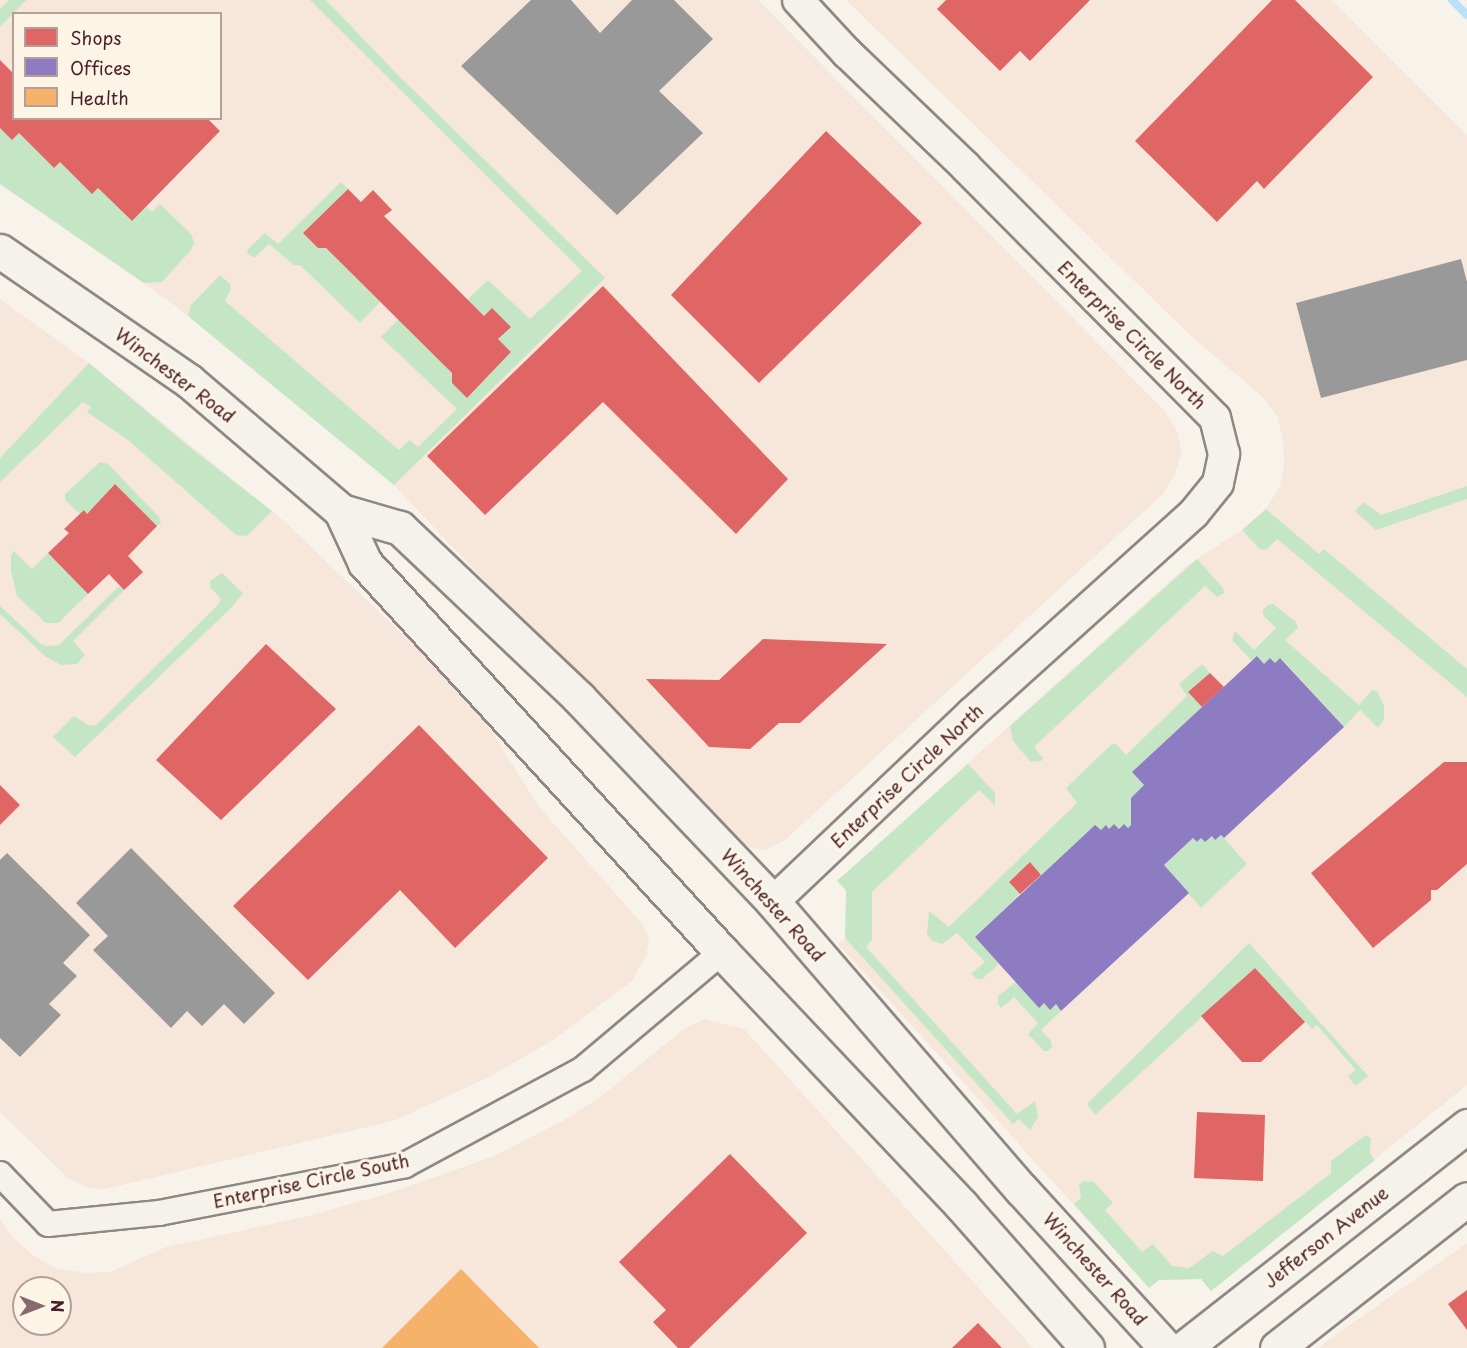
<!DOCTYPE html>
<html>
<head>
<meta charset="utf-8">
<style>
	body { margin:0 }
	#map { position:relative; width:1467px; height:1348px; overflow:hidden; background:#f7f3ea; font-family:"Playpen Sans",sans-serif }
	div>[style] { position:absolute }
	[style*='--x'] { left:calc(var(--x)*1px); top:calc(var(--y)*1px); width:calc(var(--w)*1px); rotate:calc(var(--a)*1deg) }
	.built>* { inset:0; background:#f6e7da }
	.green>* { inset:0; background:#c5e6c5 }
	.shops>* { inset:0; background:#e06666 }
	.offices>* { inset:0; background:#8e7cc3 }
	.health>* { inset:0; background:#f6b26b }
	.industry>* { inset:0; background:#999 }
	.stream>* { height:8px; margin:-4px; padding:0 4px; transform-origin:4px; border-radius:4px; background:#b7e1f7 }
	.roads { filter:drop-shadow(2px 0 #908684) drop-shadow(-2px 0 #908684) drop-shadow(0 2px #908684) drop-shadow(0 -2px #908684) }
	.minor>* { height:24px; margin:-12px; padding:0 12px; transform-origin:12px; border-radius:12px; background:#f5f2ec }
	.tertiary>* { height:30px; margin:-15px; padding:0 15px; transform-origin:15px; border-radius:15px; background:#f5f2ec }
	.secondary>* { height:33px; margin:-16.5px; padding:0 16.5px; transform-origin:16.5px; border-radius:16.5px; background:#f5f2ec }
	.primary>* { height:33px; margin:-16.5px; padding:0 16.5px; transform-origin:16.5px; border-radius:16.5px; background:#f5f2ec }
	span { translate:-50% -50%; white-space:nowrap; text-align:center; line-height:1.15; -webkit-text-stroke:6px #fcf5e5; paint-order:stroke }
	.street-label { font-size:18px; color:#4a1f2b }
	.legend { position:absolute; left:12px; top:12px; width:210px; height:108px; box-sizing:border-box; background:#fcf5e5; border:2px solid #b59f9b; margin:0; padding:8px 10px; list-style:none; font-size:18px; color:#4a1f2b }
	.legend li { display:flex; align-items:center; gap:12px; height:30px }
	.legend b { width:30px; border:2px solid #b59f9b }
	.north { position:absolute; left:12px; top:1276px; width:60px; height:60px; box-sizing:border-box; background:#fcf5e5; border:2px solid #b59f9b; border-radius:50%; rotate:90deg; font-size:16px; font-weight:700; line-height:24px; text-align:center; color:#4a1f2b }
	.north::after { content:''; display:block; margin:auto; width:21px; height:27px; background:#87696e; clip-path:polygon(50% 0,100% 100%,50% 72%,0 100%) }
</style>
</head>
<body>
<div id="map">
	<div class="built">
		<i style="clip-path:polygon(evenodd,0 0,758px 0,1163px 409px,1177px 431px,1182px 451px,1175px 474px,1163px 494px,784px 841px,765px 850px,750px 848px,735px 838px,551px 651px,394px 485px,173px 304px,0 184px,0 0,14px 14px,220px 14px,220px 118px,14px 118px,14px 14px)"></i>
		<i style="clip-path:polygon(846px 0,1331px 0,1467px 135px,1467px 1085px,1211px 1291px,1201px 1279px,1159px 1280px,1149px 1288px,838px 944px,847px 936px,846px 890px,837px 881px,1189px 564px,1242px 530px,1266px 509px,1280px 486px,1284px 466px,1283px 439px,1277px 416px,1263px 397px,1192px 337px)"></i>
		<i style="clip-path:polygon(0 299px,89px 363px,283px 520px,424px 655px,486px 723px,540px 808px,644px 926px,649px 940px,646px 956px,631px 982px,550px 1042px,489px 1077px,396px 1120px,105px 1189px,88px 1188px,69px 1179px,0 1112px)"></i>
		<i style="clip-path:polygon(evenodd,704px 1019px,744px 1029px,1033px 1348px,0 1348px,0 1219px,14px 1238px,33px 1255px,55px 1268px,85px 1273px,110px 1272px,166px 1247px,308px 1216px,386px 1194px,492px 1157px,566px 1119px,599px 1098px,684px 1029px,704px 1019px,24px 1288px,60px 1288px,60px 1324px,24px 1324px,24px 1288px)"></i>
		<i style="clip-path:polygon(1467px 1243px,1467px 1348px,1319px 1348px,1327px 1341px)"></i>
	</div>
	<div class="green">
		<i style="clip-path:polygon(9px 0,26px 0,0 27px,0 9px)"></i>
		<i style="clip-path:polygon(310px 0,326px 0,397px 74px,605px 278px,394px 485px,188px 316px,191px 305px,220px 275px,230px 284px,231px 289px,225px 301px,399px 450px,410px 440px,418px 447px,457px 409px,381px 337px,399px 319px,452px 373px,452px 383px,467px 398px,511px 352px,498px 339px,510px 327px,492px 308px,484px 316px,467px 300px,488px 280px,530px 319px,582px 271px)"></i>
		<i style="clip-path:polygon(0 128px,12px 140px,19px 133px,54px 168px,60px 162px,92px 193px,98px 188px,131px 221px,146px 206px,152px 212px,160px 204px,191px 234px,194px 243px,191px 250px,162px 282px,144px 283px,0 184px)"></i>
		<i style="clip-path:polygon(341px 182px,348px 189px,303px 233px,318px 248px,326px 248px,380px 302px,360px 323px,300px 265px,294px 265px,269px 244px,254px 258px,247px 253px,249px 248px,265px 233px,278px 244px)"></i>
		<i style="clip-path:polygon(89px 363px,187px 445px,272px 511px,247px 536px,236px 535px,128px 440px,87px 412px,91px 407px,83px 402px,0 482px,0 458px)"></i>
		<i style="clip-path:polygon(100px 462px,108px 464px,159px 517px,161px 523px,157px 526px,115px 485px,87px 514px,84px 510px,80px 514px,65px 500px,65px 494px)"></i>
		<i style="clip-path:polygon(1467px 486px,1467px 499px,1376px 530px,1355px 511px,1364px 502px,1381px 515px)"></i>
		<i style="clip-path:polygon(1266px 509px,1319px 554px,1324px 549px,1467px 669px,1467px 697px,1277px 539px,1266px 550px,1260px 549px,1242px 530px)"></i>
		<i style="clip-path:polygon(14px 551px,32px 569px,48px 553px,88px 594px,58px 623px,46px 623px,17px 596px,11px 571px,11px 555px)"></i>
		<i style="clip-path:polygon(1197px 559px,1223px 588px,1224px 593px,1217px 597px,1205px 586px,1034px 747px,1043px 758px,1041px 761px,1031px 762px,1013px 741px,1010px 726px)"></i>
		<i style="clip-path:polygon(222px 573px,243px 593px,231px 608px,75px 757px,53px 737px,74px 716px,90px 726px,96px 725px,219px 604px,221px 599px,210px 587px,210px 581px)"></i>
		<i style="clip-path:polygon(119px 586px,124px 590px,73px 641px,85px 655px,77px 664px,61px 665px,46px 657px,0 614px,0 606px,41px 644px,47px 646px,59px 645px)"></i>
		<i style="clip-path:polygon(1273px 604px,1296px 622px,1298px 628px,1285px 640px,1359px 705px,1372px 690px,1377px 691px,1384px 706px,1384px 720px,1378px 728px,1360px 710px,1344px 727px,1281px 658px,1275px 663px,1270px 658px,1264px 664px,1257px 656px,1252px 661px,1232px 640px,1235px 631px,1254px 650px,1276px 628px,1263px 615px,1263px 610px,1268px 605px)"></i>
		<i style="clip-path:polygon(1202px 664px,1210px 673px,1189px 692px,1202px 707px,1132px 772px,1144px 785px,1131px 825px,1128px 828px,1124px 824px,1119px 829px,1114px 824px,1109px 829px,1106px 826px,1101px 830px,1095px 825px,1041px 875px,1030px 862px,1009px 881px,1020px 894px,975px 937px,999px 964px,982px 979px,977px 979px,971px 974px,985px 962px,957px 933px,942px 944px,932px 941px,927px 934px,929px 911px,949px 927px,1077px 803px,1066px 788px,1112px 744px,1116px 744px,1126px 755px,1187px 696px,1179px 684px)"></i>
		<i style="clip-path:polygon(968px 764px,995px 793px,995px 805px,979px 790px,872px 892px,872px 940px,866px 947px,1017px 1114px,1035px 1101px,1038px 1117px,1030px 1130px,1019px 1119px,1013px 1124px,845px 938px,846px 890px,837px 881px)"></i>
		<i style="clip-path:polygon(1221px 835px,1247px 864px,1201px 908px,1164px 865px,1193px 838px,1197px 842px,1201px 838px,1212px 836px,1215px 840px)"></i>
		<i style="clip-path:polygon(1249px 943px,1368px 1076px,1355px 1086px,1348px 1076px,1356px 1070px,1347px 1060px,1317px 1025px,1312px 1029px,1255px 968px,1095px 1115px,1087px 1104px)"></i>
		<i style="clip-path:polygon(1016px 982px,1039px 1008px,1044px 1003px,1050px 1009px,1056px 1004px,1061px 1011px,1041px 1030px,1051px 1041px,1052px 1047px,1048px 1051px,1044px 1051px,1028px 1034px,1038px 1023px,1014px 997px,1001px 1008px,998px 1004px,998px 996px)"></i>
		<i style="clip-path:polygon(1366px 1135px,1371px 1138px,1370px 1154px,1375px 1160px,1211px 1291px,1201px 1279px,1159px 1280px,1149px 1288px,1074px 1204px,1081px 1198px,1079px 1185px,1084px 1181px,1094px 1182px,1113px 1203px,1105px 1210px,1142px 1252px,1153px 1244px,1172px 1266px,1189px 1268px,1213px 1251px,1223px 1256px,1331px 1173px,1331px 1161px)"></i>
	</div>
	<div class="shops">
		<i style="clip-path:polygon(946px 0,1090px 0,1030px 61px,1020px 51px,1000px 71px,937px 9px)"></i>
		<i style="clip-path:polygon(1272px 0,1295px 0,1373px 77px,1264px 189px,1257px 181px,1217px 222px,1135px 141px)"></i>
		<i style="clip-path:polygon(0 60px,14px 74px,14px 118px,207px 118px,220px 131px,132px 221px,98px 188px,92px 194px,60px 162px,54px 168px,19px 133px,12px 140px,0 128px)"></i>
		<i style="clip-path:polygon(826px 131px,922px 223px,759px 383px,671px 295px)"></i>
		<i style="clip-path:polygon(348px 189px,361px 202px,373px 190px,392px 210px,384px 216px,484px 316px,492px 308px,511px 327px,498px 339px,511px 352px,467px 398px,452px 383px,452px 373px,326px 248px,318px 248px,303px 233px)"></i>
		<i style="clip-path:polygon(603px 286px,788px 479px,736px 534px,603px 402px,485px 515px,427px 456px)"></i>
		<i style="clip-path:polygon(115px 484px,157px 526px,128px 556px,143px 572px,124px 590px,109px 574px,88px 594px,48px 553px,69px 533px,64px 529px,84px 510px,87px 514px)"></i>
		<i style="clip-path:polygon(763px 639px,887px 644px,800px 723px,779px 723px,750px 749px,709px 747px,646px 679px,719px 680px)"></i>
		<i style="clip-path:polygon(266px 644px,336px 709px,221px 820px,156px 760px)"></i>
		<i style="clip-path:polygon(1210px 673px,1224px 687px,1202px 707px,1188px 692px)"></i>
		<i style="clip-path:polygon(419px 725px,548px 858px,455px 948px,400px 890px,308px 980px,233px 906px)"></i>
		<i style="clip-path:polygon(1444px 762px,1467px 762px,1467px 864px,1437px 890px,1431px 890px,1431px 900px,1373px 948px,1311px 873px)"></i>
		<i style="clip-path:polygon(0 785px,20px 805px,0 825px)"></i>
		<i style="clip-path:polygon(1030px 862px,1041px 875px,1020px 894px,1009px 882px)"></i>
		<i style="clip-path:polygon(1255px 968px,1305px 1022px,1261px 1062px,1242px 1062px,1201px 1016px)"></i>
		<i style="clip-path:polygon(1197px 1112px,1265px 1115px,1263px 1181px,1194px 1178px)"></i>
		<i style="clip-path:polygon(730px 1154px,807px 1233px,689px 1348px,678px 1348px,653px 1322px,666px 1310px,619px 1262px)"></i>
		<i style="clip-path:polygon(1467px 1290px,1467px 1330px,1448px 1304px)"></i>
		<i style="clip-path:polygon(978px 1323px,1002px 1348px,952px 1348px)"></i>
	</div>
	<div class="offices">
		<i style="clip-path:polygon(1257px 656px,1264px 664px,1270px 658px,1275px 663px,1280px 658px,1344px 727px,1224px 838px,1221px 835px,1215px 840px,1212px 836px,1205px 842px,1201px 838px,1197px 842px,1193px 838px,1164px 865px,1189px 893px,1061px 1011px,1056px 1004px,1050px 1010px,1044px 1003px,1039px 1008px,975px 937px,1095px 825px,1101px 830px,1106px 825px,1109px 829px,1114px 824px,1119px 829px,1124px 824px,1128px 828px,1131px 825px,1131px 798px,1144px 785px,1132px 772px)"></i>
	</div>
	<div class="health">
		<i style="clip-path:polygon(461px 1269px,539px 1348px,382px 1348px)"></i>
	</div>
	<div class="industry">
		<i style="clip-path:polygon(531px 0,571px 0,600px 33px,632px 0,674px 0,713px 39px,659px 91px,703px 133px,617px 215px,461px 66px)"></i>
		<i style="clip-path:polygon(1461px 259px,1467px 282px,1467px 360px,1321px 398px,1296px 303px)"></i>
		<i style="clip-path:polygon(131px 848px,275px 993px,244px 1024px,224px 1004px,202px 1026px,187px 1011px,171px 1028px,93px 950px,108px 936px,76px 903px)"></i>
		<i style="clip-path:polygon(7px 853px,90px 935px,63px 963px,77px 976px,49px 1004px,61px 1015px,20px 1057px,0 1038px,0 860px)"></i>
	</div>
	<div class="stream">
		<i style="--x:1452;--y:0;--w:21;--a:45"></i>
	</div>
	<div class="roads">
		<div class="minor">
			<i style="--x:0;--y:1174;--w:69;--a:46.2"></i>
			<i style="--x:48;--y:1224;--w:112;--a:-5.7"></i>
			<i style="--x:159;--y:1213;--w:251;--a:-11"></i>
			<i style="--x:405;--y:1165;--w:202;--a:-28.3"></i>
			<i style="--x:583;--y:1069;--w:182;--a:-40.1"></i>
		</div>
		<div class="tertiary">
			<i style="--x:773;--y:902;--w:273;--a:-43.5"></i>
			<i style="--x:971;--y:714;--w:300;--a:-42"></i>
			<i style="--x:1194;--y:513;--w:38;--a:-51"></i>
			<i style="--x:1218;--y:483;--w:30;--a:-78"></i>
			<i style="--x:1224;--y:454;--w:37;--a:-104"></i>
			<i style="--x:1215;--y:418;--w:354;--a:-134.8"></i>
			<i style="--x:966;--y:167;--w:165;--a:-136.2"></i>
			<i style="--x:847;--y:53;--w:72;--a:-132.8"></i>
		</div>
		<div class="secondary">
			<i style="--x:0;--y:251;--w:229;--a:34.5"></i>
			<i style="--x:189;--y:381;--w:200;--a:40.5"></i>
			<i style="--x:341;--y:511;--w:57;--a:65.2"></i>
			<i style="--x:365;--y:563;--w:528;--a:47.46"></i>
			<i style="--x:722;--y:952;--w:349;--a:46.6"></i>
			<i style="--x:962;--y:1206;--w:189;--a:48.6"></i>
			<i style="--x:341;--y:511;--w:61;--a:16.1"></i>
			<i style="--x:400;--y:528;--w:247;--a:43.5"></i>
			<i style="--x:579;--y:698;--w:282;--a:46.4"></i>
			<i style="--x:773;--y:902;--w:379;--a:49.2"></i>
			<i style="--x:1021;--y:1189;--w:215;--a:47.6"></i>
		</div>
		<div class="primary">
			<i style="--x:1184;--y:1348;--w:360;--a:-38.1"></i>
			<i style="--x:1277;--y:1348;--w:241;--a:-38.1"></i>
		</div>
	</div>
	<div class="street-label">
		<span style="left:1132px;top:335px;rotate:45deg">Enterprise Circle North</span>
		<span style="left:175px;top:375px;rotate:37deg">Winchester Road</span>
		<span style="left:907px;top:776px;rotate:-43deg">Enterprise Circle North</span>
		<span style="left:773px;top:905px;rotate:48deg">Winchester Road</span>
		<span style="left:311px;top:1181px;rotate:-12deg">Enterprise Circle South</span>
		<span style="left:1326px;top:1237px;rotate:-38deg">Jefferson Avenue</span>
		<span style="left:1095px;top:1269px;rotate:48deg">Winchester Road</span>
	</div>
	<ul class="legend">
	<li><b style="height:16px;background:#e06666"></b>Shops</li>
	<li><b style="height:16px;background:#8e7cc3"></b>Offices</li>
	<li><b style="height:16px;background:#f6b26b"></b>Health</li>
	</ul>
	<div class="north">N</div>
</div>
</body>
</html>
